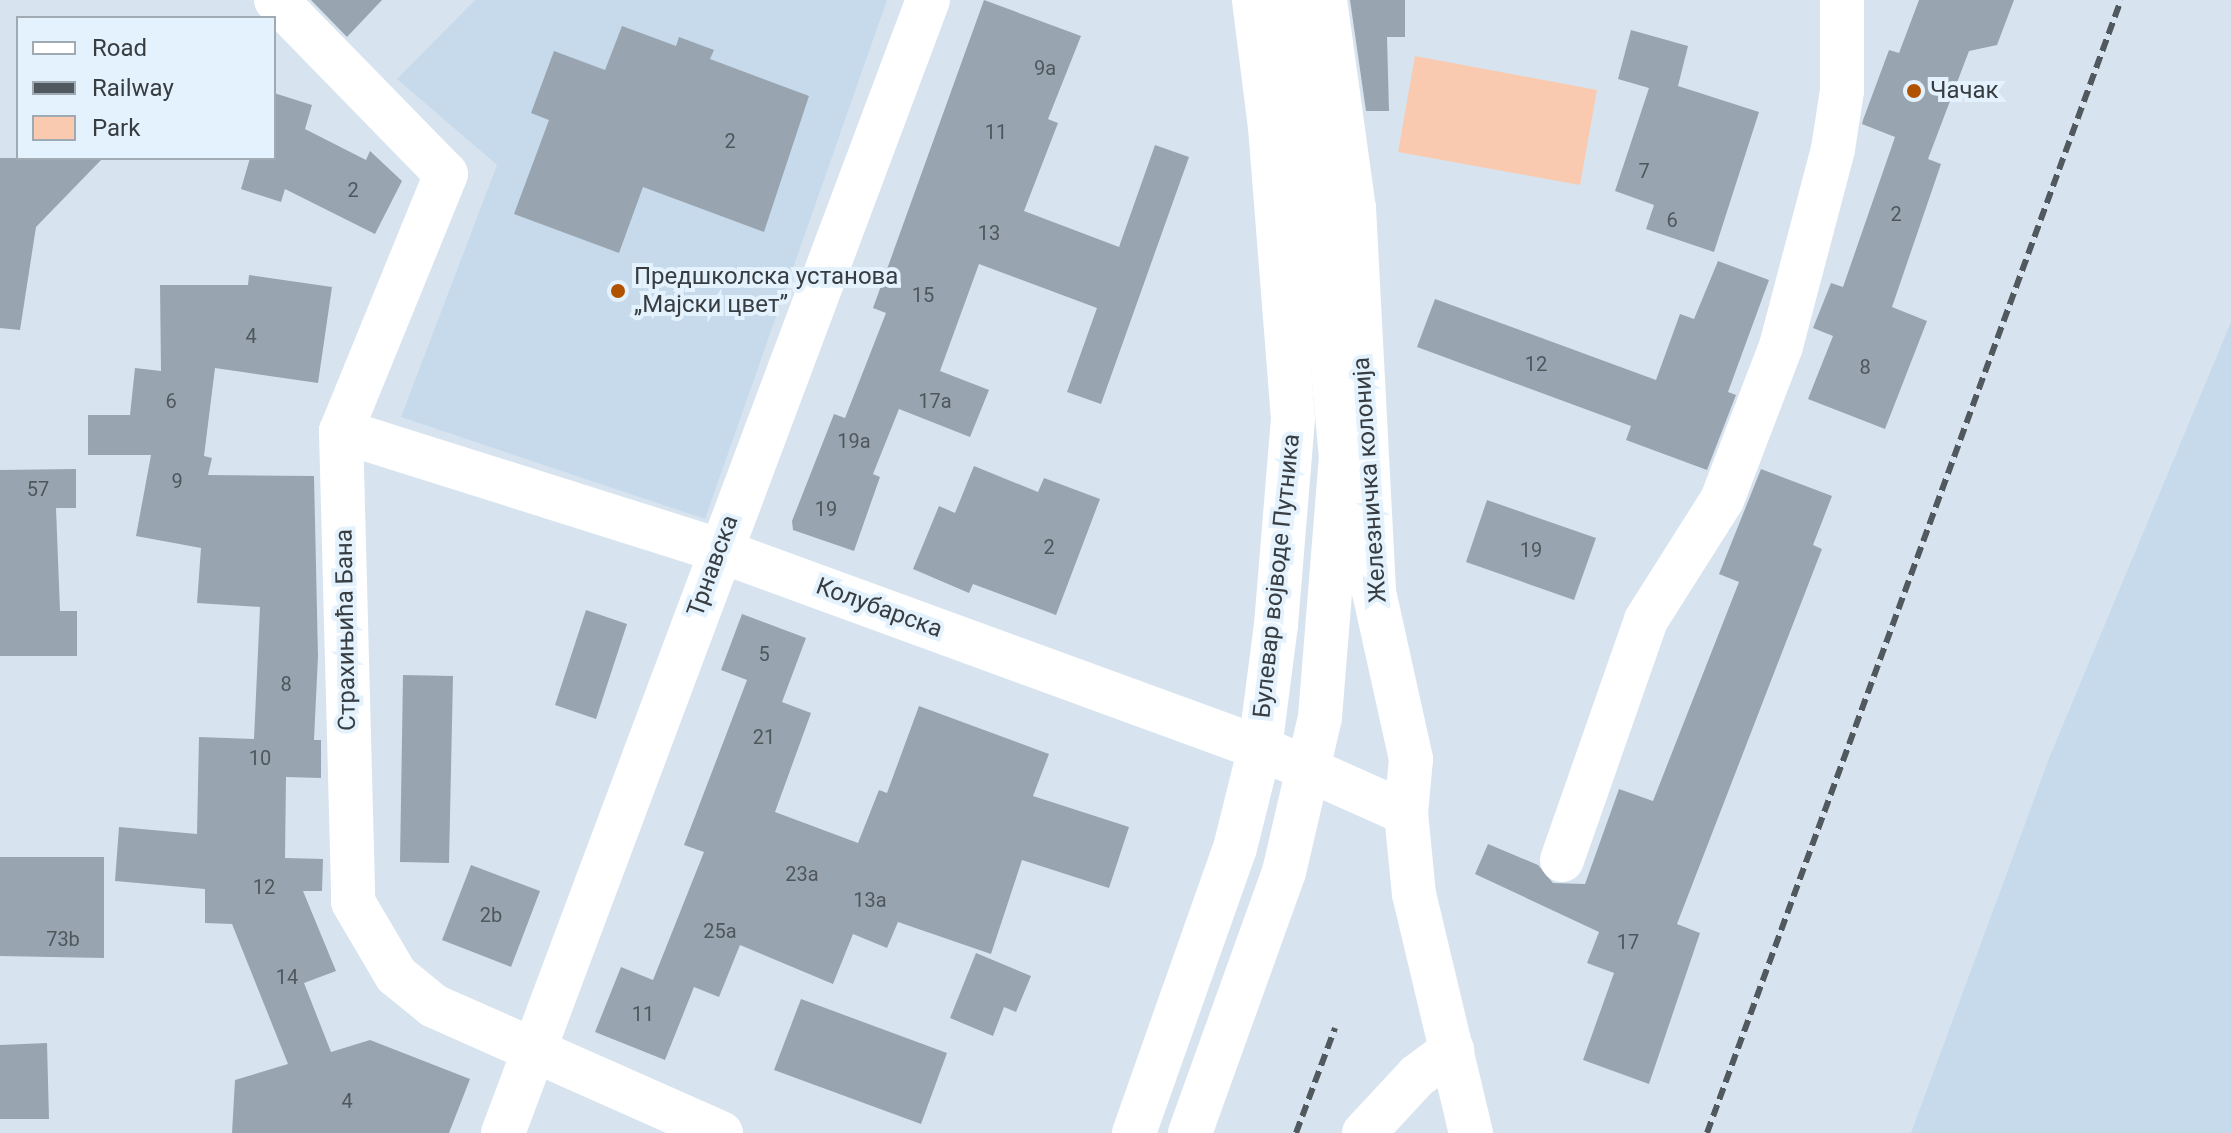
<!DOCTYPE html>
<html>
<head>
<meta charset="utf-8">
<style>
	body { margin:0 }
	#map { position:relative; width:2231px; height:1133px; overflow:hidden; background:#d7e4f0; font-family:Roboto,sans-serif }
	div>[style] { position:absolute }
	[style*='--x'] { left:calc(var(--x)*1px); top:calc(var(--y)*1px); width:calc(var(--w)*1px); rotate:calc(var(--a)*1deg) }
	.built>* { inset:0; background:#c6daeb }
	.green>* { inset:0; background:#f9caaf }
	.building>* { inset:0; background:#98a5b0 }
	.minor>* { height:44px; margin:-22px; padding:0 22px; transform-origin:22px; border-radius:22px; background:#fff }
	.secondary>* { height:44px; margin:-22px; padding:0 22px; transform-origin:22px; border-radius:22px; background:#fff }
	.rail>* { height:6px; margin-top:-3px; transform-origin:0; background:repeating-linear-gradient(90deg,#51585e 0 12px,transparent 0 18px) }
	.dots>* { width:22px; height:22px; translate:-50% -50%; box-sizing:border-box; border:4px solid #e4f2fe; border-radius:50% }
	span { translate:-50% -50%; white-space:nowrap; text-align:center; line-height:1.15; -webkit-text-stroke:8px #e4f2fe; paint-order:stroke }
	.number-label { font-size:20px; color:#4f575d }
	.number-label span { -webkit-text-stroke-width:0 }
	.poi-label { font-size:24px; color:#373d41 }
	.left { translate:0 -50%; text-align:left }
	.street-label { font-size:24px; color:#373d41 }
	.legend { position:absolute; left:16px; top:16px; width:260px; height:144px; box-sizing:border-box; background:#e4f2fe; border:2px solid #9faab2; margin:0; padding:10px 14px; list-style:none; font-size:24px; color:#373d41 }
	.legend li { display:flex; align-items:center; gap:16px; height:40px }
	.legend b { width:40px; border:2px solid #9faab2 }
</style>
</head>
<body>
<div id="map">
	<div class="built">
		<i style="clip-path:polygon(475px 0,887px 0,705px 519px,401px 417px,497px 165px,397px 79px)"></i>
		<i style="clip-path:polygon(2231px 322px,2231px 1133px,1911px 1133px,2050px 756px)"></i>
	</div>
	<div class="green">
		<i style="clip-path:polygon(1415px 56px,1597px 90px,1580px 185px,1398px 152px)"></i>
	</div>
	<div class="building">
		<i style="clip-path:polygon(311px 0,382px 0,347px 37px)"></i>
		<i style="clip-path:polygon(984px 0,1081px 36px,1048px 119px,1058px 123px,1024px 211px,1119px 247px,1155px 145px,1189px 157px,1101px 404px,1067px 392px,1097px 308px,979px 264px,940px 371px,989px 390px,970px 437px,899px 409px,873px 474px,880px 477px,854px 551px,793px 530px,792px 521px,834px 414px,845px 418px,886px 313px,873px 308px)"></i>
		<i style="clip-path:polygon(1350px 0,1405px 0,1405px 37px,1387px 37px,1389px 111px,1366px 111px)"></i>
		<i style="clip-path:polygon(1919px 0,2014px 0,1997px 45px,1969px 51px,1928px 159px,1941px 164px,1892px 307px,1927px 321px,1885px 429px,1808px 399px,1833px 336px,1813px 328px,1831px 283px,1843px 287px,1895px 137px,1862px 124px,1863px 120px,1889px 50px,1899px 53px)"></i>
		<i style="clip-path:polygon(622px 26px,676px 46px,679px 37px,714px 50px,710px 59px,809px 96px,764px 232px,643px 187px,619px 253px,514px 214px,549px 120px,531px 113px,554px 51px,605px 70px)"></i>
		<i style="clip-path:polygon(1631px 30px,1688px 46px,1678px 86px,1759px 112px,1714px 252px,1646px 229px,1654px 205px,1615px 191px,1649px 88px,1618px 79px)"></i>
		<i style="clip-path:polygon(274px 93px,312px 105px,305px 129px,366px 160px,370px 151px,402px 181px,375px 234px,285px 189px,281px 202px,241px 189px,250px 158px,274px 158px)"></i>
		<i style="clip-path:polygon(0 158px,103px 158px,36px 227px,20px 330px,0 328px)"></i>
		<i style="clip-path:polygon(1718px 261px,1769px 280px,1728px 392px,1736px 395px,1707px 470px,1626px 440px,1631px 426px,1417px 347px,1435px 299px,1656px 380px,1680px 314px,1694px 319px)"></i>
		<i style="clip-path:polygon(249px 275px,332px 287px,318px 383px,215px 368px,204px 456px,212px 458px,208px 475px,314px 476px,318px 656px,314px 740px,321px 740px,321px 778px,286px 777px,285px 858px,323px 859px,322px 891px,303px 891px,336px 971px,304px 983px,331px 1052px,370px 1040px,470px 1079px,449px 1133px,232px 1133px,235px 1080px,288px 1064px,232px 924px,205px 923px,205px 889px,115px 881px,119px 827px,197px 834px,199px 737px,254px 739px,260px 607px,197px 603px,201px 548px,136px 536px,151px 455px,88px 455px,88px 415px,130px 415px,135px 368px,161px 371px,160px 285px,248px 285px)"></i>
		<i style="clip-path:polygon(974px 466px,1038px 492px,1044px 478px,1100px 499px,1056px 615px,973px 584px,969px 593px,913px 569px,939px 506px,955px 513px)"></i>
		<i style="clip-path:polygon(76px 469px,76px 508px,56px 508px,60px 611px,77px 611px,77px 656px,0 656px,0 470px)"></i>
		<i style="clip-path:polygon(1761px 469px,1832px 496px,1813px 545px,1822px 549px,1677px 924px,1700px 933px,1649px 1084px,1583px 1060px,1614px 973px,1587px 963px,1599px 932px,1475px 874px,1488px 844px,1538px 865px,1553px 883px,1585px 884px,1619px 789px,1653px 801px,1739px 582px,1719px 574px)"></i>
		<i style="clip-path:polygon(1487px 500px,1596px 538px,1574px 600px,1466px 562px)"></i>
		<i style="clip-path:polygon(586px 610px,627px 624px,596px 719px,555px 705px)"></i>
		<i style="clip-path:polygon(742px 614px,806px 638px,782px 702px,811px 713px,775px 812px,858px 843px,879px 790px,887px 793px,919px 706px,1049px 754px,1033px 796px,1129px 827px,1109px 888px,1022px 860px,991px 954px,898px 922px,887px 948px,853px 934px,833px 984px,740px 945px,719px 997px,694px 987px,665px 1060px,595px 1032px,621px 967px,653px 980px,704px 852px,684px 845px,747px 680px,721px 670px)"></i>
		<i style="clip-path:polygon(403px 675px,453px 676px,449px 863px,400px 862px)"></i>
		<i style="clip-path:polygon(0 857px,104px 857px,104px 958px,0 956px)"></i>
		<i style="clip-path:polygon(471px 865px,540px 891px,511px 967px,442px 940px)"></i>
		<i style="clip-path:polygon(976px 953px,1031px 976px,1016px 1012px,1004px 1007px,993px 1036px,950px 1018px)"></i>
		<i style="clip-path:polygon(801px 999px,947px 1053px,921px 1124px,774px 1070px)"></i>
		<i style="clip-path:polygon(47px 1043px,49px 1119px,0 1119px,0 1045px)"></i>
	</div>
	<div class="minor">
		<i style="--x:276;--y:0;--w:243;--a:45.7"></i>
		<i style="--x:446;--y:174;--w:278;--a:112.2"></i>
		<i style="--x:341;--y:431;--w:471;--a:88.5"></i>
		<i style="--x:353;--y:902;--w:85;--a:59.5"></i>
		<i style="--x:396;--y:975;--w:49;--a:39.2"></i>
		<i style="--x:434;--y:1006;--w:314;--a:23.9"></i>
		<i style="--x:1325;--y:0;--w:210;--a:82.1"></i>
		<i style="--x:1354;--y:208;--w:385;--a:87"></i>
		<i style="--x:1374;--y:592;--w:171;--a:77.5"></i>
		<i style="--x:1411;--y:759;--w:54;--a:95.3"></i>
		<i style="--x:1406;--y:813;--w:81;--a:84.4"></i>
		<i style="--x:1414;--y:894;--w:246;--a:76.6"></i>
		<i style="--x:341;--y:431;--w:395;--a:17.5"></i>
		<i style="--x:718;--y:550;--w:577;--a:20.07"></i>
		<i style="--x:1260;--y:748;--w:160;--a:24"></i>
		<i style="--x:1562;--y:860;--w:254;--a:-70.7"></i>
		<i style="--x:1646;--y:620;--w:142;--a:-57.7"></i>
		<i style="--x:1722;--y:500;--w:165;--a:-69"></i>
		<i style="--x:1781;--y:346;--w:204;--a:-75.2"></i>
		<i style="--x:1833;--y:149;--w:59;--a:-81.2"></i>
		<i style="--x:1842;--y:91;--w:91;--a:-90"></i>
		<i style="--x:503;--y:1133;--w:1210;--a:-69.44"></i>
		<i style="--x:1364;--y:1133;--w:78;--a:-47.1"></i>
		<i style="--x:1417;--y:1076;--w:44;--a:-36.6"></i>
	</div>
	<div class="secondary">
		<i style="--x:1134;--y:1133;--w:302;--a:-70.5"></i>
		<i style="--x:1235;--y:848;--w:103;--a:-76"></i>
		<i style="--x:1260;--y:748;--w:124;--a:-82.6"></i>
		<i style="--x:1276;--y:625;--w:207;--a:-85.3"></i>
		<i style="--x:1293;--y:419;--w:293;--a:-94.5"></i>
		<i style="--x:1270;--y:127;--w:128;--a:-97.2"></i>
		<i style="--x:1190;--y:1133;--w:277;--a:-70.2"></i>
		<i style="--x:1284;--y:872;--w:159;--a:-76.9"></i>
		<i style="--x:1320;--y:717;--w:260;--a:-85.4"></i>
		<i style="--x:1341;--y:458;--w:176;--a:-95.2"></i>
		<i style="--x:1325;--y:283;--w:216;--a:-97.5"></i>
		<i style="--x:1297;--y:69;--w:69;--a:-91.7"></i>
	</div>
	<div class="rail">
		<i style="--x:1296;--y:1133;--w:112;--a:-69.6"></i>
		<i style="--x:1707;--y:1133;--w:1206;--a:-69.93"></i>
	</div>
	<div class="dots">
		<i style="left:1914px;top:91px;background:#b05200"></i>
		<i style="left:618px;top:291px;background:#b05200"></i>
	</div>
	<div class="number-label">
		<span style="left:1045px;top:68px">9a</span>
		<span style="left:996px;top:132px">11</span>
		<span style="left:730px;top:141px">2</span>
		<span style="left:1644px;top:171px">7</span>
		<span style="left:353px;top:190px">2</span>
		<span style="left:1896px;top:214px">2</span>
		<span style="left:1672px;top:220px">6</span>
		<span style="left:989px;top:233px">13</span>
		<span style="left:923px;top:295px">15</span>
		<span style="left:251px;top:336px">4</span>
		<span style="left:1536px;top:364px">12</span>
		<span style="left:1865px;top:367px">8</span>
		<span style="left:171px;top:401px">6</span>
		<span style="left:935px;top:401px">17a</span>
		<span style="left:854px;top:441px">19a</span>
		<span style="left:177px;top:481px">9</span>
		<span style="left:38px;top:489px">57</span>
		<span style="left:826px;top:509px">19</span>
		<span style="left:1049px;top:547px">2</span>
		<span style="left:1531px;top:550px">19</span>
		<span style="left:764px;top:654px">5</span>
		<span style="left:286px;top:684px">8</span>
		<span style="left:764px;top:737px">21</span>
		<span style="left:260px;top:758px">10</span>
		<span style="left:802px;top:874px">23a</span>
		<span style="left:264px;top:887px">12</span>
		<span style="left:870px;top:900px">13a</span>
		<span style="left:491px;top:915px">2b</span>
		<span style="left:720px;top:931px">25a</span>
		<span style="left:63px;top:939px">73b</span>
		<span style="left:1628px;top:942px">17</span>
		<span style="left:287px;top:977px">14</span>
		<span style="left:643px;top:1014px">11</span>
		<span style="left:347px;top:1101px">4</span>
	</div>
	<div class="poi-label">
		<span class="left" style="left:1930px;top:91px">Чачак</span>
		<span class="left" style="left:634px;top:291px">Предшколска установа<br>„Мајски цвет”</span>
	</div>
	<div class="street-label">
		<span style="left:1370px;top:480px;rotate:-94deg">Железничка колонија</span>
		<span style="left:713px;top:566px;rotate:-70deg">Трнавска</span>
		<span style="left:1277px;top:576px;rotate:-84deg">Булевар војводе Путника</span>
		<span style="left:879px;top:608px;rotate:20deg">Колубарска</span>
		<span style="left:346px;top:630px;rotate:-91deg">Страхињића Бана</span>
	</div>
	<ul class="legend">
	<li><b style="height:10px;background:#fff"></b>Road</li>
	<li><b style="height:10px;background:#51585e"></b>Railway</li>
	<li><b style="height:22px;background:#f9caaf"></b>Park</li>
	</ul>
</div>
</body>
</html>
